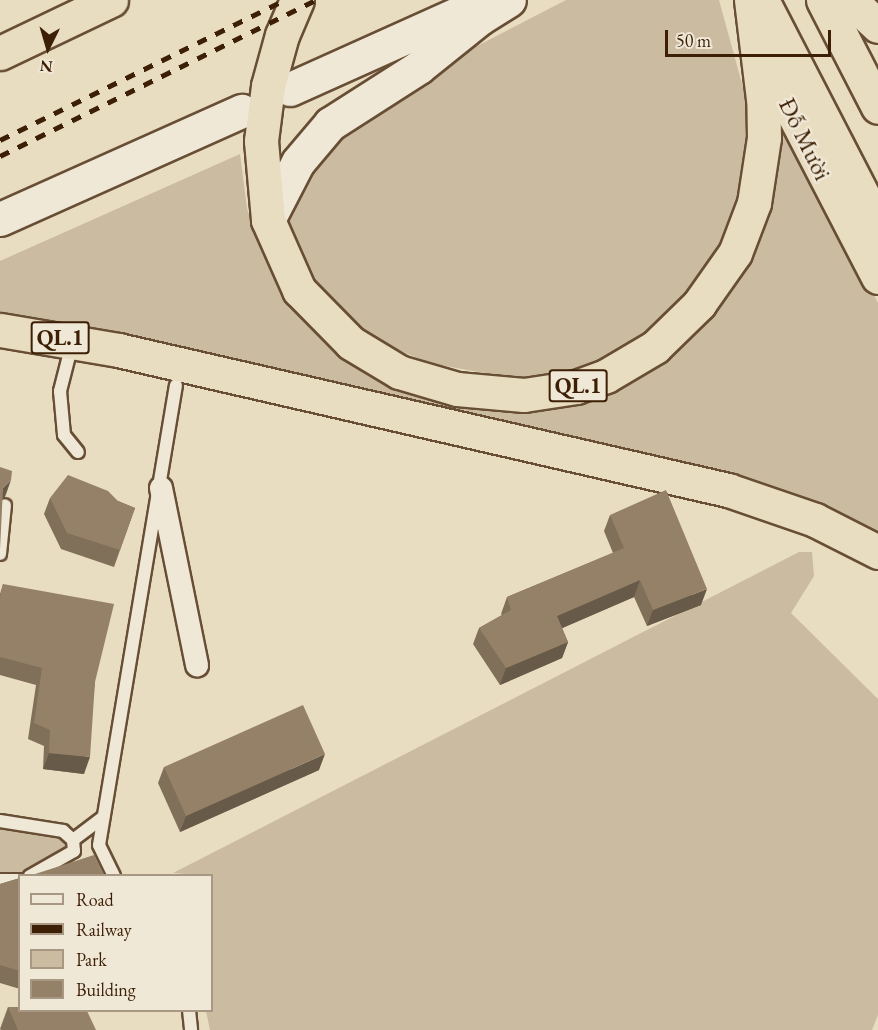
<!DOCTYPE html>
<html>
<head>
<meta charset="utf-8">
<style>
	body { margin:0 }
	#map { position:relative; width:878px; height:1030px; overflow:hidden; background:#e8dcc1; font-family:"EB Garamond",serif }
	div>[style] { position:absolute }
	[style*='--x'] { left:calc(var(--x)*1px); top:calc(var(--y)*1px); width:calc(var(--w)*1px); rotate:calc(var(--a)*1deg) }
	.green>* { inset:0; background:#cbbca1 }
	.roads { filter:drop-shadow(2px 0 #674e34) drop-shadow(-2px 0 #674e34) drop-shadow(0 2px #674e34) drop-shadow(0 -2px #674e34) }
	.service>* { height:12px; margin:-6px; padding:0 6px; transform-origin:6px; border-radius:6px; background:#f0e8d7 }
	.minor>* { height:22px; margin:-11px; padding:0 11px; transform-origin:11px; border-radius:11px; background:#f0e8d7 }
	.secondary>* { height:33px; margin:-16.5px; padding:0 16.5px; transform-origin:16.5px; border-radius:16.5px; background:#f0e8d7 }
	.trunk>* { height:33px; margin:-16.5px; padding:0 16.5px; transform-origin:16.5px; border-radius:16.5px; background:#e8dcc1 }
	.rail>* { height:4.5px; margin-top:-2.25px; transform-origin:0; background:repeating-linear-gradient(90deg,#3c1f05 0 10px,transparent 0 20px) }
	.wall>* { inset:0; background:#806f59 }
	.shaded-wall>* { inset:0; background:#685a48 }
	.building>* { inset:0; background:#958167 }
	span { translate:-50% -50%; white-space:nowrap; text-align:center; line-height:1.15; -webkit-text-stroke:5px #f0e8d7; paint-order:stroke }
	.shield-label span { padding:2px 4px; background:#f0e8d7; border:2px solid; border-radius:4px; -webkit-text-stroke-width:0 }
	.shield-label { font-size:22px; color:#3c1f05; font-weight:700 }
	.street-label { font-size:24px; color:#3c1f05 }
	.legend { position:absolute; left:18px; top:874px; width:195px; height:138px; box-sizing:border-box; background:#f0e8d7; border:2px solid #a89883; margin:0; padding:8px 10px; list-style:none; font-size:18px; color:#3c1f05 }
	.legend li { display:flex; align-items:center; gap:12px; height:30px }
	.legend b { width:30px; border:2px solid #a89883 }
	.north { position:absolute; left:18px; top:18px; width:60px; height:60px; -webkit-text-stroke:4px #f0e8d7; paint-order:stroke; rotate:185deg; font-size:16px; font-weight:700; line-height:24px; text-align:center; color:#3c1f05 }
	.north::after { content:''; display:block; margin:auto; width:21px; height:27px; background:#3c1f05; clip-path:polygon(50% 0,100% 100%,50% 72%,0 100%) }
	.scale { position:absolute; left:665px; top:30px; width:166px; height:27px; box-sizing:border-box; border:3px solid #3c1f05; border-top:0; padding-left:8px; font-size:18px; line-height:21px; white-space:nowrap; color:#3c1f05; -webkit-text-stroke:4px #f0e8d7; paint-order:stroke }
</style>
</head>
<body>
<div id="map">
	<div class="green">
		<i style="clip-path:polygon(566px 0,719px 0,747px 102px,750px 138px,735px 211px,722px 245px,683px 304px,634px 344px,578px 368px,543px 376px,506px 377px,429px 363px,394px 348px,366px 332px,322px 291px,307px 269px,287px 219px,326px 141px,423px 74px)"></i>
		<i style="clip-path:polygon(782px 117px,878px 303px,878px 536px,164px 346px,0 311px,0 261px,240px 154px,247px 208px,256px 237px,290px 302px,320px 337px,347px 358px,561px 405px,748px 262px,763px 226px,772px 192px)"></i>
		<i style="clip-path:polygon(799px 552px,812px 552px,814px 576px,791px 613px,878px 699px,878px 1015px,872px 1030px,210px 1030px,206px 1011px,212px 1010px,212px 876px,173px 873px)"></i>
		<i style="clip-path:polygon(0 825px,62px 833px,74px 852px,21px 875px,0 876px)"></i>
	</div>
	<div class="roads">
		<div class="service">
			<i style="--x:72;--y:344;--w:49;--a:104.3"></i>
			<i style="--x:60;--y:391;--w:44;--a:84.8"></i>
			<i style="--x:64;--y:435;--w:22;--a:51"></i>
			<i style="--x:0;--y:554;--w:49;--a:-84.2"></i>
			<i style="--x:0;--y:821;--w:64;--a:9"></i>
			<i style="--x:63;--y:831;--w:13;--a:42"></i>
			<i style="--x:73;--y:840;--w:11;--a:85"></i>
			<i style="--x:74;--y:851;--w:51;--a:150.4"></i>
			<i style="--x:73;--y:840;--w:38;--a:-37"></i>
			<i style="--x:114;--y:876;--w:34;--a:-116"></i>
			<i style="--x:99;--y:845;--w:466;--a:-80.5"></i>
			<i style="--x:0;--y:880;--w:20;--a:0"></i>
			<i style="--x:189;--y:1010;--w:20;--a:84"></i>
		</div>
		<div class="minor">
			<i style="--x:161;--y:488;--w:181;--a:78.5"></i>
		</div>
		<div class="secondary">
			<i style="--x:290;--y:89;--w:205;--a:-24.2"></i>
			<i style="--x:0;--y:219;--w:265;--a:-24.1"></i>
			<i style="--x:268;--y:220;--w:65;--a:-62.7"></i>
			<i style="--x:298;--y:162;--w:50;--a:-49.9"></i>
			<i style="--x:330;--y:124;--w:106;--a:-32.6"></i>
			<i style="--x:419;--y:67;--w:78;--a:-38.8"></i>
			<i style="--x:480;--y:18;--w:34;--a:-32"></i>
		</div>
		<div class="trunk">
			<i style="--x:297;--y:0;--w:38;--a:113"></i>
			<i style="--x:282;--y:35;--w:53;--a:105.4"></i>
			<i style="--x:268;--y:86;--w:55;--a:97.3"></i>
			<i style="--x:261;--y:141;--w:79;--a:84.9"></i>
			<i style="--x:268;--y:220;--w:77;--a:66.1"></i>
			<i style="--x:299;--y:290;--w:74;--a:45.5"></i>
			<i style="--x:351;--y:343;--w:56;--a:31.1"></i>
			<i style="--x:399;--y:372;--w:60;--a:16.3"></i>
			<i style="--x:457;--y:389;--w:67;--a:5.1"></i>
			<i style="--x:524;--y:395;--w:53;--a:-8.7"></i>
			<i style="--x:576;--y:387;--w:32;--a:-20"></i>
			<i style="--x:606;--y:376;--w:57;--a:-30.6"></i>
			<i style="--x:655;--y:347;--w:62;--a:-44.3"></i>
			<i style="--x:699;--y:304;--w:62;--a:-54.8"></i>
			<i style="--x:735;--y:253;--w:53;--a:-69.2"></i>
			<i style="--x:754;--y:203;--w:66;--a:-81.3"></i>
			<i style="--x:764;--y:138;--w:39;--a:-91"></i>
			<i style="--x:763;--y:99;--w:100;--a:-96.9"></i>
			<i style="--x:762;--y:0;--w:253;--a:62.7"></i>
			<i style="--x:823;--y:0;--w:120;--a:62.8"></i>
			<i style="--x:850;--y:0;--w:38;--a:43"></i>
			<i style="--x:0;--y:53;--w:123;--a:-25.5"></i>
			<i style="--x:767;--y:63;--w:241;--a:62.6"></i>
			<i style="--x:0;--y:330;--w:120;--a:9.6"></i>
			<i style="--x:118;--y:350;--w:626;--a:12.93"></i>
			<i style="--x:728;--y:490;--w:92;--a:19"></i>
			<i style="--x:815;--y:520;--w:71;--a:26.9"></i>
		</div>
	</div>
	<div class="rail">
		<i style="--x:0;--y:140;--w:317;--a:-26.2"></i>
		<i style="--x:0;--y:156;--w:352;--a:-26.3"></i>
	</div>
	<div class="wall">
		<i style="clip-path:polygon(50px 498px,118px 501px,135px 508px,114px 567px,61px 549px,44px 514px)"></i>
		<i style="clip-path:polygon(610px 515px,701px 605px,647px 626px,634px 597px,562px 628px,568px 642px,562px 658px,500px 685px,473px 644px,479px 628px,502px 615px,501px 614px,507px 597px,613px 553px,604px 531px)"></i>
		<i style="clip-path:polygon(3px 584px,95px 682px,84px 774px,43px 769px,44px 746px,28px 739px,36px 685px,0 675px,0 594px)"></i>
		<i style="clip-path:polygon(164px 767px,319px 770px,180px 832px,158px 783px)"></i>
		<i style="clip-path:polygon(20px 878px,20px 989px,0 983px,0 884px)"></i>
		<i style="clip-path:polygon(8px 1007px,96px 1030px,1px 1030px,0 1029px)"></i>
	</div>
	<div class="shaded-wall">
		<i style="clip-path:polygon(11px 480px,5px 497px,0 501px,3px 488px)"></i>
		<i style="clip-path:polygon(640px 580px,634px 597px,551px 633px,557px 616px)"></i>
		<i style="clip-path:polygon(707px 589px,701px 605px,647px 626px,653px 610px)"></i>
		<i style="clip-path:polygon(568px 642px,562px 658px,500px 685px,506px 668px)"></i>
		<i style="clip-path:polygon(49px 753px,90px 757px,84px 774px,43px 769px)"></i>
		<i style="clip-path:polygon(325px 754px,319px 770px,180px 832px,186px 816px)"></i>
	</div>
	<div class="building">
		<i style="clip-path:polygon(0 467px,12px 471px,11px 480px,3px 488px,0 550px)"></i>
		<i style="clip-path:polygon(68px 475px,108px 491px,118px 501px,135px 508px,120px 550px,67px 533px,50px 498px)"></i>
		<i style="clip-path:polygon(666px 490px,707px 589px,653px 610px,640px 580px,557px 616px,568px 642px,506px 668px,479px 628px,511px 610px,507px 597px,624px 548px,610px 515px)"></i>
		<i style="clip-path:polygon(3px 584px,114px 604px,95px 682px,90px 757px,49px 753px,50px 730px,34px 723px,42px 668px,0 657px,0 597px)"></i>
		<i style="clip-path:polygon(303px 705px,325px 754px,186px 816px,164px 767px)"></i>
		<i style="clip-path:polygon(94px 855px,105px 876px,29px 876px)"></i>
		<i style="clip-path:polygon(20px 878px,20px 971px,0 965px,0 884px)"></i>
		<i style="clip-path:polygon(8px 1007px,20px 1007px,20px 1011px,87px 1011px,96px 1030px,18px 1030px)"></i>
	</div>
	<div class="shield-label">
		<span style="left:60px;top:338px">QL.1</span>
		<span style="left:578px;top:386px">QL.1</span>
	</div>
	<div class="street-label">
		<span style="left:805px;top:139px;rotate:64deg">Đỗ Mười</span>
	</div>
	<ul class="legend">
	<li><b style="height:8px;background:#f0e8d7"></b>Road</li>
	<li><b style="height:8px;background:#3c1f05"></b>Railway</li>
	<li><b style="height:16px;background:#cbbca1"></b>Park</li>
	<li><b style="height:16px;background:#958167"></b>Building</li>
	</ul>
	<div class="north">N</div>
	<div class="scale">50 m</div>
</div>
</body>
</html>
